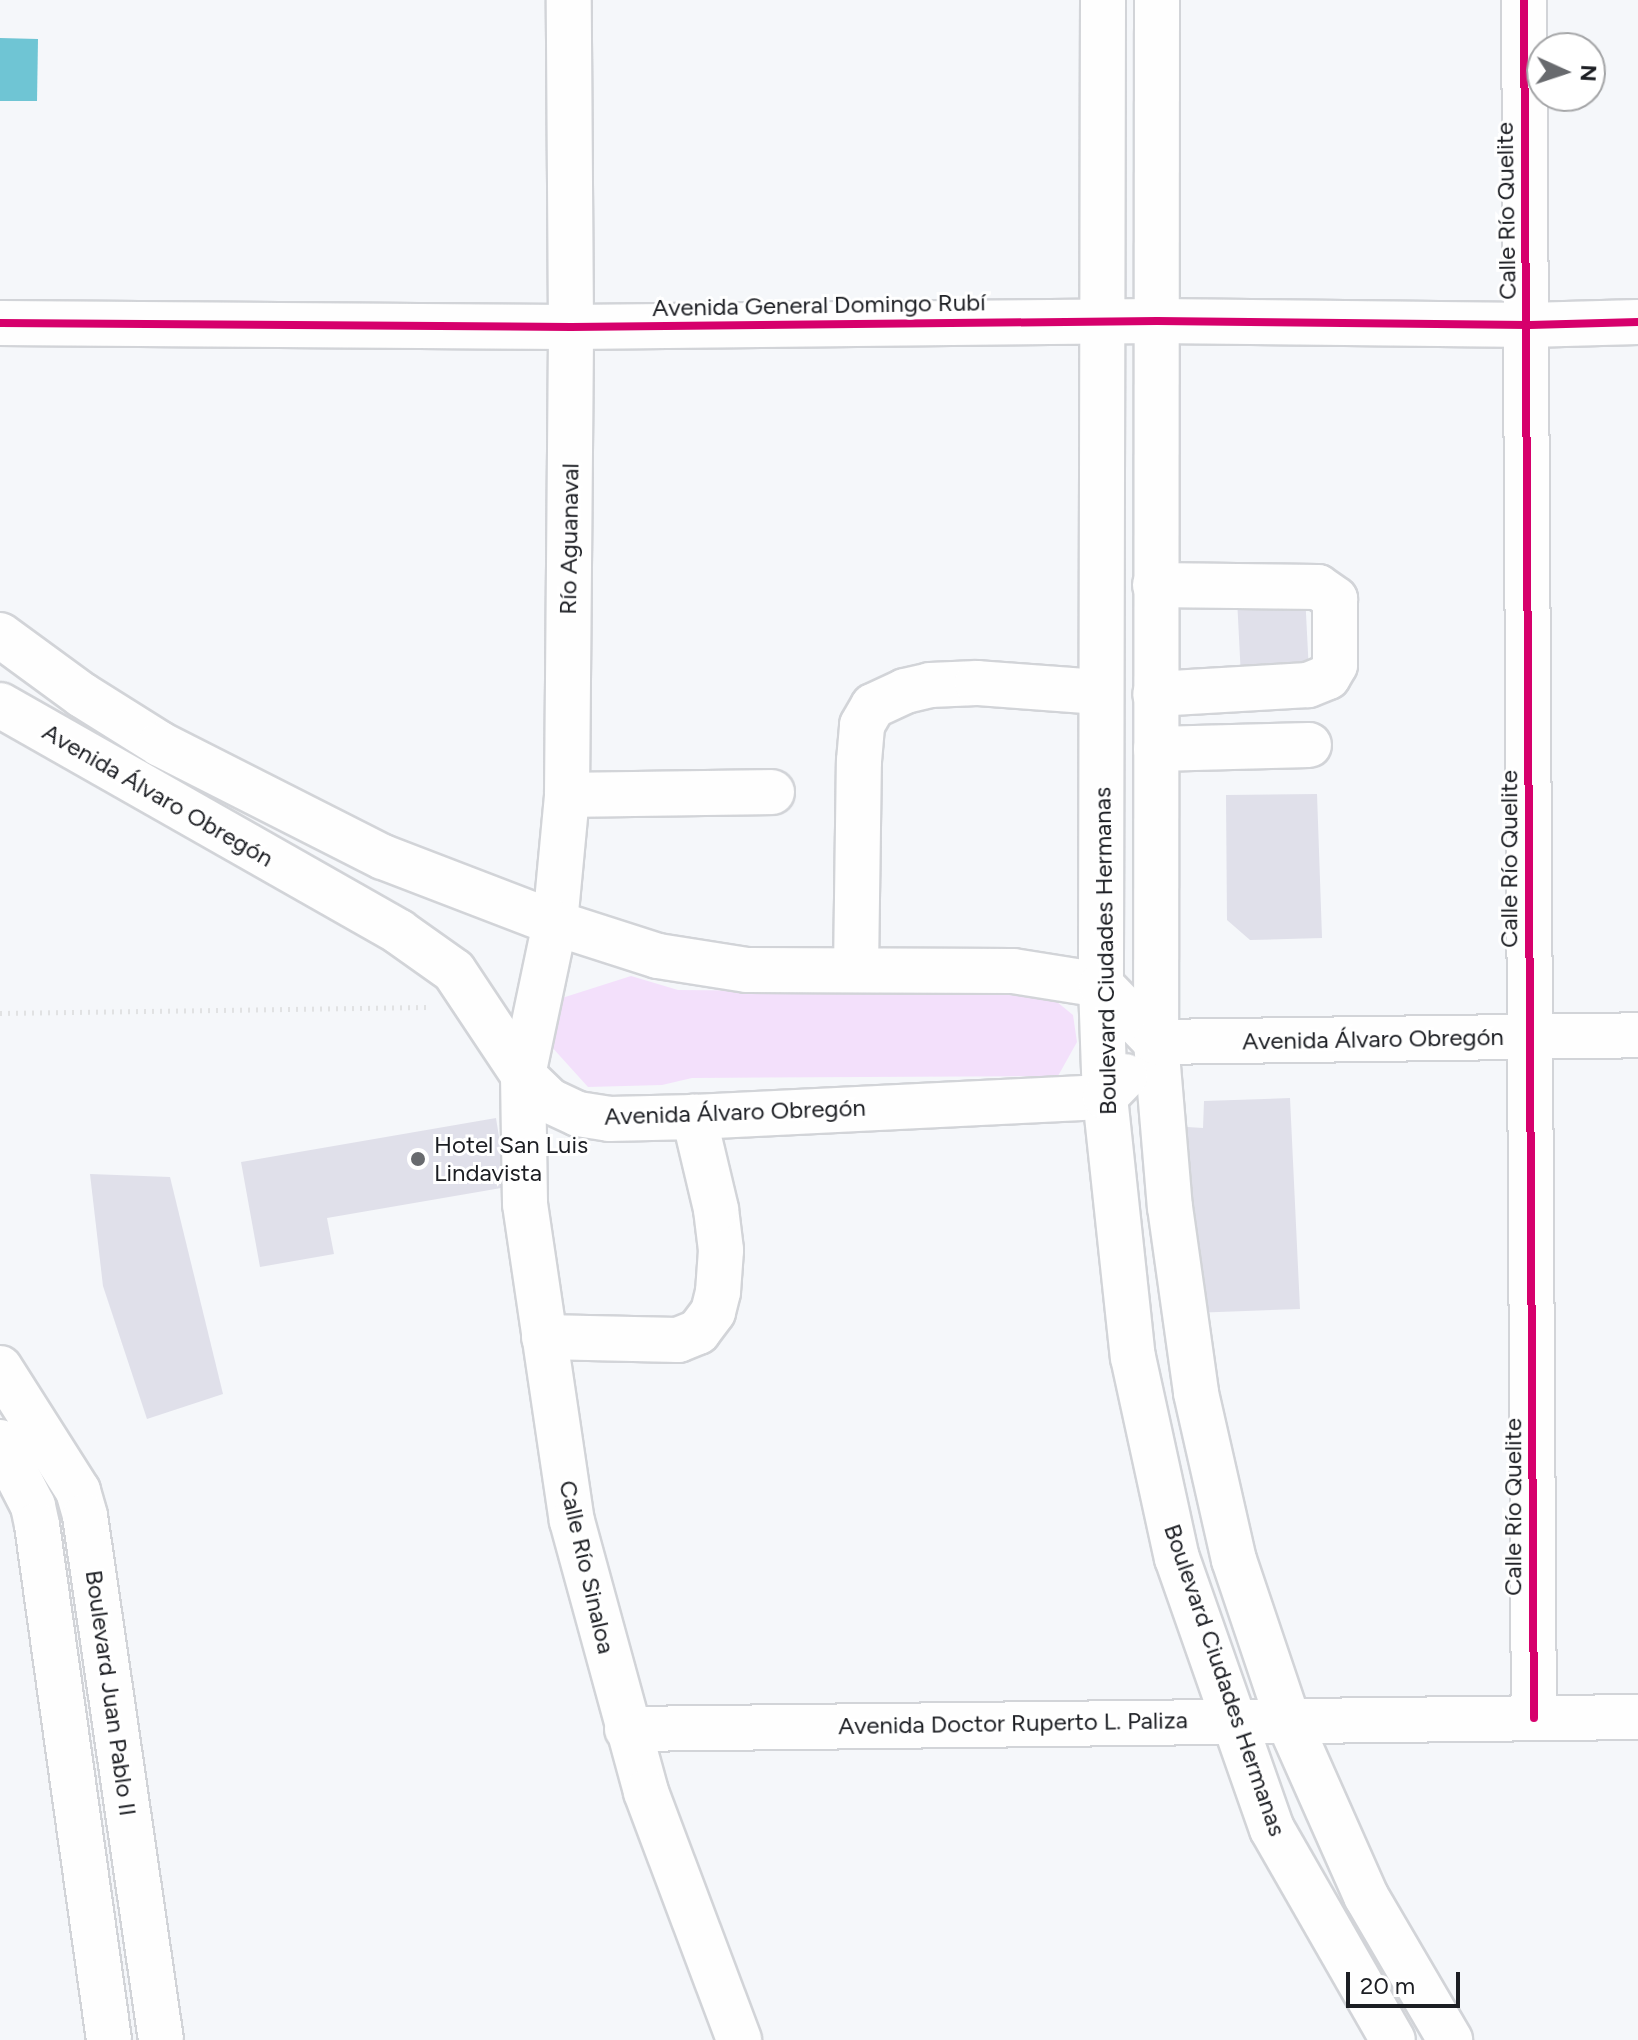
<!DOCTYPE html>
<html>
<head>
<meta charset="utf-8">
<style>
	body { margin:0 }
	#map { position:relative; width:1638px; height:2040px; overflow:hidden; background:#f5f7fa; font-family:Figtree,sans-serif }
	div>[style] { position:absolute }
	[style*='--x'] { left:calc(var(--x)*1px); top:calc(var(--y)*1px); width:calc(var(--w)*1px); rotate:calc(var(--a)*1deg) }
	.green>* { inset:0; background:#f3e0fb }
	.water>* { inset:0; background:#6fc5d4 }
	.building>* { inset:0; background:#e0e0ea }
	.path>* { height:5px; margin-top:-2.5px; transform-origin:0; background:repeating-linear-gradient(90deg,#e1e2e3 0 2px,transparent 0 8px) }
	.roads { filter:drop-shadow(2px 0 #d2d4d8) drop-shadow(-2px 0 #d2d4d8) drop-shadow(0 2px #d2d4d8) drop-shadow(0 -2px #d2d4d8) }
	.minor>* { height:44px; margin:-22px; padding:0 22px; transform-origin:22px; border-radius:22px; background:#fefefe }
	.major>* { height:44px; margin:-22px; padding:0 22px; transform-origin:22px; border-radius:22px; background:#fefefe }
	.cycleway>* { height:8px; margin:-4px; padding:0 4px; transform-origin:4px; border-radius:4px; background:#d6006c }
	.dots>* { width:22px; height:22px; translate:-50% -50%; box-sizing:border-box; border:4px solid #fff; border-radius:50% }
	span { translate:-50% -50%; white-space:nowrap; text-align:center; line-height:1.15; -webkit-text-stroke:6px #fff; paint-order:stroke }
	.street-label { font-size:24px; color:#1c1e23 }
	.poi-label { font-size:24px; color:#1c1e23 }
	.left { translate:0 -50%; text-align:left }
	.north { position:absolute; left:1526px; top:32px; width:80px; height:80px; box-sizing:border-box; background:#fff; border:2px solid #a4a5a7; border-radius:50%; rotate:93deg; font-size:22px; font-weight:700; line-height:32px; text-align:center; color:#1c1e23 }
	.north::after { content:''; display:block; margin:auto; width:28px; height:36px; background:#686a6e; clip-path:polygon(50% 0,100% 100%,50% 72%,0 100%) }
	.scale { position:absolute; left:1346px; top:1972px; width:114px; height:36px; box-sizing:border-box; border:4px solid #1c1e23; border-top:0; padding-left:10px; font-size:24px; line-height:28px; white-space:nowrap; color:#1c1e23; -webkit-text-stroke:6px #fff; paint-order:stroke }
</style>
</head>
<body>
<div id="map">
	<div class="green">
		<i style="clip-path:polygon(631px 976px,678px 990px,945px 992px,1051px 997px,1073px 1015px,1077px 1042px,1058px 1076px,692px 1078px,662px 1085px,588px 1087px,550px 1045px,562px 998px)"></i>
	</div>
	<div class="water">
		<i style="clip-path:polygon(0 38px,38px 39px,37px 101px,0 101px)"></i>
	</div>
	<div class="building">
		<i style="clip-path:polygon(1305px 594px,1309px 673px,1241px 677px,1237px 598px)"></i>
		<i style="clip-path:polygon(1317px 794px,1322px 938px,1250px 940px,1227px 920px,1226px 795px)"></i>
		<i style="clip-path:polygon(1290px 1098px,1300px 1309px,1192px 1313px,1172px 1126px,1203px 1128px,1204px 1101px)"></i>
		<i style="clip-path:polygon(496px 1118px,507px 1187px,327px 1218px,334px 1254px,260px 1267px,241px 1162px)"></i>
		<i style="clip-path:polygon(90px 1174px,170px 1177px,223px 1394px,147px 1419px,103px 1286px)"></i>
	</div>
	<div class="path">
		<i style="--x:0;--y:1013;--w:428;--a:-0.8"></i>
	</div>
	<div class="roads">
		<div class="minor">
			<i style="--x:1524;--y:0;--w:1718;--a:89.67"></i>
			<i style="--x:0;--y:323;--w:571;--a:0.4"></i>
			<i style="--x:571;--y:327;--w:586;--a:-0.59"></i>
			<i style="--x:1157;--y:321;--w:371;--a:0.6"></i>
			<i style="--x:1528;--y:325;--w:110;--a:-1.6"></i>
			<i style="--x:1155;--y:585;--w:163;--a:0.7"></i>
			<i style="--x:1318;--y:587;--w:21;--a:35"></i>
			<i style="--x:1335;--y:599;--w:66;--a:90"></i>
			<i style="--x:1335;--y:665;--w:14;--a:120"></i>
			<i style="--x:1328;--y:677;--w:22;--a:158"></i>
			<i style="--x:1308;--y:685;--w:153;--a:176.6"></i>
			<i style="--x:1156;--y:749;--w:153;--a:-1.5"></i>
			<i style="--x:567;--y:795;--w:205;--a:-0.8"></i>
			<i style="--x:856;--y:970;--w:209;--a:-89.2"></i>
			<i style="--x:859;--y:761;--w:36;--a:-85"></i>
			<i style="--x:862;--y:725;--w:22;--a:-60"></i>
			<i style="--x:873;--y:706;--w:35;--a:-25"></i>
			<i style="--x:905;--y:691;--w:26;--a:-13"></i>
			<i style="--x:930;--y:685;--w:47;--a:-2.4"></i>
			<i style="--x:977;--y:683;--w:124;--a:4.2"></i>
			<i style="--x:523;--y:1075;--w:155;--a:-78.1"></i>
			<i style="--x:555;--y:923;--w:129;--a:-84.6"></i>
			<i style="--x:567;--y:795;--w:468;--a:-89.5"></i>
			<i style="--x:571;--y:327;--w:327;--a:-90.4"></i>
			<i style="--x:544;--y:1337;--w:134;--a:1.3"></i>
			<i style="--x:678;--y:1340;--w:22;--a:-22"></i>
			<i style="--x:698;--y:1332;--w:25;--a:-53"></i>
			<i style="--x:713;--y:1312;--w:21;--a:-76"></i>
			<i style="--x:718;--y:1292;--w:42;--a:-85.9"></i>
			<i style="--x:721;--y:1250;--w:41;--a:-97"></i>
			<i style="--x:716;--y:1209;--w:95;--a:-103.4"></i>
			<i style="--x:0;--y:1368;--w:146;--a:57.6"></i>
			<i style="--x:78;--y:1491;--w:26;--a:74"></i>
			<i style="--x:85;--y:1516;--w:529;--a:81.75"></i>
			<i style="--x:0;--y:1442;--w:72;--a:62.7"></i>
			<i style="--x:33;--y:1506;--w:19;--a:78"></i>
			<i style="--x:37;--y:1525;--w:520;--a:82.04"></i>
			<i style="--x:627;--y:1729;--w:1011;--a:-0.68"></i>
		</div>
		<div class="major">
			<i style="--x:1103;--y:0;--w:985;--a:90.12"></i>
			<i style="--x:1101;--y:985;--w:112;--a:88"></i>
			<i style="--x:1105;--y:1097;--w:262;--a:83.9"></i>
			<i style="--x:1133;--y:1357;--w:206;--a:77.7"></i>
			<i style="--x:1177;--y:1558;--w:287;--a:70.7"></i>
			<i style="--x:1272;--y:1829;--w:243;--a:60.2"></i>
			<i style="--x:1157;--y:0;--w:1042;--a:90.05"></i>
			<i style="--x:1156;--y:1042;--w:166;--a:85.2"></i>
			<i style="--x:1170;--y:1207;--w:188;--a:82"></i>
			<i style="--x:1196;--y:1393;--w:171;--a:77.2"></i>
			<i style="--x:1234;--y:1560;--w:169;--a:71.4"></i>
			<i style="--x:1288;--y:1720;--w:193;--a:66.1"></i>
			<i style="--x:1366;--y:1896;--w:167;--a:59.7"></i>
			<i style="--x:0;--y:635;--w:102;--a:36.2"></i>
			<i style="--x:82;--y:695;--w:92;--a:32.1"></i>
			<i style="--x:160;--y:744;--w:250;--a:26.9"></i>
			<i style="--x:383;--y:857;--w:184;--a:21"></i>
			<i style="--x:555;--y:923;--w:108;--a:17.8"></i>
			<i style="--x:658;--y:956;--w:90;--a:8.9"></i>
			<i style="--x:747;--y:970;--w:266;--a:0.2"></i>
			<i style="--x:1013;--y:971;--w:89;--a:9"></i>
			<i style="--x:1101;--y:985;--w:79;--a:46"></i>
			<i style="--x:1156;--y:1042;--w:482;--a:-0.8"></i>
			<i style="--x:0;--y:705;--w:459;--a:29.6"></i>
			<i style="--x:399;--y:932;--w:67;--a:35.3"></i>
			<i style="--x:454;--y:971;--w:125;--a:56.4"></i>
			<i style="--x:523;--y:1075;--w:37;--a:44"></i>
			<i style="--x:550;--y:1101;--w:31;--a:25"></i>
			<i style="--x:578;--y:1114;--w:31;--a:9"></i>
			<i style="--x:609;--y:1119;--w:85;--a:-1.3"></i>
			<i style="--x:694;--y:1117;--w:411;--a:-2.8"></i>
			<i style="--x:1105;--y:1097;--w:29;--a:-46"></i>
			<i style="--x:523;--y:1075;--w:129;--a:89.1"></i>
			<i style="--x:525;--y:1204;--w:320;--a:81.6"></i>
			<i style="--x:572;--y:1521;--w:281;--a:74.7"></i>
			<i style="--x:646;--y:1792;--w:265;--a:69.4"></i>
		</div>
	</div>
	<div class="cycleway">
		<i style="--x:1524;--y:0;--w:1718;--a:89.67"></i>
		<i style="--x:0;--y:323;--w:571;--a:0.4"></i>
		<i style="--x:571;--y:327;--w:586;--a:-0.59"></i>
		<i style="--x:1157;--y:321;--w:371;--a:0.6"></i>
		<i style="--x:1528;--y:325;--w:110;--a:-1.6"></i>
	</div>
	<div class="dots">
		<i style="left:418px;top:1159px;background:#686a6e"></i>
	</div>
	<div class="street-label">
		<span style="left:1506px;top:211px;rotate:-91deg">Calle Río Quelite</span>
		<span style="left:819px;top:305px;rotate:-1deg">Avenida General Domingo Rubí</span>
		<span style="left:569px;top:539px;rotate:-89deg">Río Aguanaval</span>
		<span style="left:158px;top:795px;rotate:30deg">Avenida Álvaro Obregón</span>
		<span style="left:1509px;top:859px;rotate:-90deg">Calle Río Quelite</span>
		<span style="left:1105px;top:951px;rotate:-91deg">Boulevard Ciudades Hermanas</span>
		<span style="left:1373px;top:1039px;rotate:-1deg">Avenida Álvaro Obregón</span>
		<span style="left:735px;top:1112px;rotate:-2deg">Avenida Álvaro Obregón</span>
		<span style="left:1513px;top:1507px;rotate:-90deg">Calle Río Quelite</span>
		<span style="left:587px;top:1567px;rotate:77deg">Calle Río Sinaloa</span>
		<span style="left:1225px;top:1680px;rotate:71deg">Boulevard Ciudades Hermanas</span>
		<span style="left:111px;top:1693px;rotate:82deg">Boulevard Juan Pablo II</span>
		<span style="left:1013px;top:1723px;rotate:-1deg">Avenida Doctor Ruperto L. Paliza</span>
	</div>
	<div class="poi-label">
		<span class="left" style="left:434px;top:1159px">Hotel San Luis<br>Lindavista</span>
	</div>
	<div class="north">N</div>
	<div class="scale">20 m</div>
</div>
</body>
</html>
